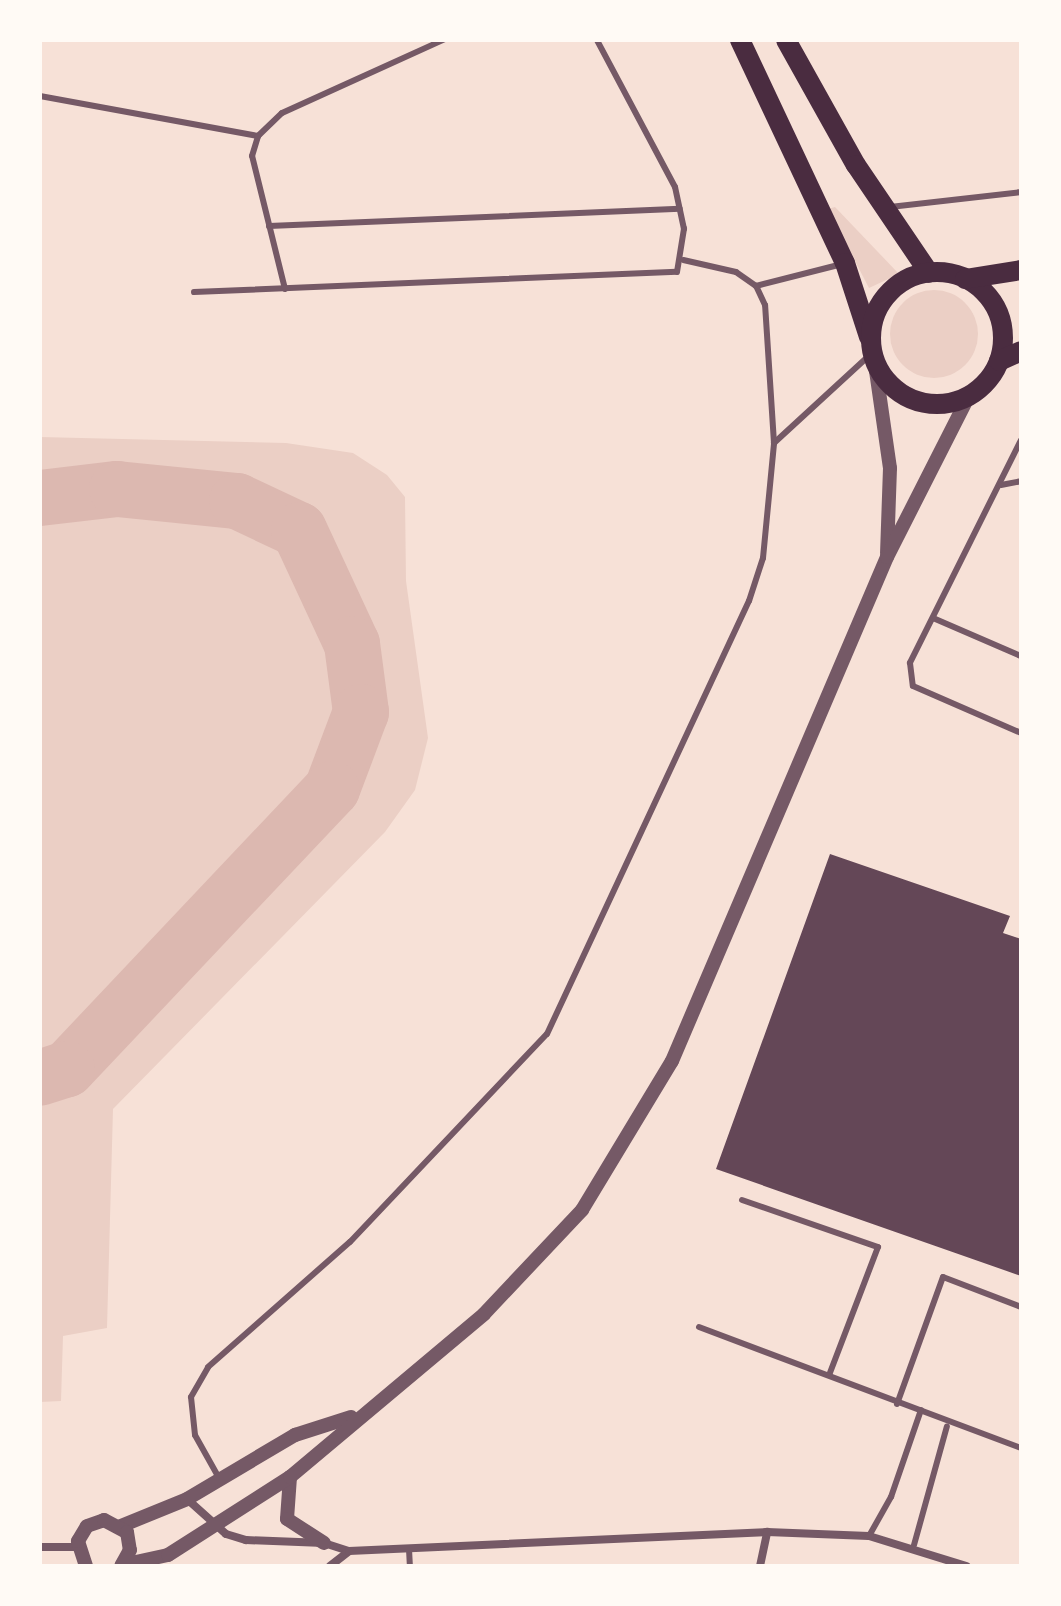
<!DOCTYPE html>
<html>
<head>
<meta charset="utf-8">
<style>
	body { margin:0 }
	#map { position:relative; width:1061px; height:1606px; overflow:hidden; background:#f7e1d7; font-family:Merriweather,serif }
	div>[style] { position:absolute }
	[style*='--x'] { left:calc(var(--x)*1px); top:calc(var(--y)*1px); width:calc(var(--w)*1px); rotate:calc(var(--a)*1deg) }
	.green>* { inset:0; background:#ebcfc5 }
	.round { border-radius:50% }
	.river>* { height:56px; margin:-28px; padding:0 28px; transform-origin:28px; border-radius:28px; background:#dcb8b0 }
	.building>* { inset:0; background:#644757 }
	.service>* { height:6px; margin:-3px; padding:0 3px; transform-origin:3px; border-radius:3px; background:#755966 }
	.minor>* { height:8px; margin:-4px; padding:0 4px; transform-origin:4px; border-radius:4px; background:#755966 }
	.tertiary>* { height:14px; margin:-7px; padding:0 7px; transform-origin:7px; border-radius:7px; background:#755966 }
	.primary>* { height:20px; margin:-10px; padding:0 10px; transform-origin:10px; border-radius:10px; background:#4a2c40 }
	.primary>.ring { margin:-10px; padding:0; box-sizing:content-box; background:none; border:20px solid #4a2c40; border-radius:50% }
	span { translate:-50% -50%; white-space:nowrap; text-align:center; line-height:1.15; -webkit-text-stroke:6px #fffaf5; paint-order:stroke }
	.frame { position:absolute; inset:0; border:42px solid #fffaf5; pointer-events:none }
</style>
</head>
<body>
<div id="map">
	<div class="green">
		<i style="clip-path:polygon(835px 207px,899px 274px,869px 288px,828px 209px)"></i>
		<i class="round" style="left:890px;top:290px;width:88px;height:88px"></i>
		<i style="clip-path:polygon(40px 437px,286px 443px,353px 453px,387px 475px,405px 497px,406px 581px,428px 738px,415px 790px,385px 832px,113px 1109px,107px 1328px,63px 1336px,61px 1401px,40px 1402px)"></i>
	</div>
	<div class="river">
		<i style="--x:40;--y:498;--w:78;--a:-6.7"></i>
		<i style="--x:117;--y:489;--w:121;--a:5.7"></i>
		<i style="--x:237;--y:501;--w:68;--a:25.1"></i>
		<i style="--x:299;--y:530;--w:126;--a:65.1"></i>
		<i style="--x:352;--y:644;--w:69;--a:82.5"></i>
		<i style="--x:361;--y:712;--w:82;--a:110.6"></i>
		<i style="--x:332;--y:789;--w:386;--a:133.4"></i>
		<i style="--x:67;--y:1069;--w:28;--a:162"></i>
	</div>
	<div class="building">
		<i style="clip-path:polygon(830px 854px,1010px 916px,1003px 933px,1021px 939px,1021px 1276px,716px 1169px)"></i>
	</div>
	<div class="service">
		<i style="--x:40;--y:96;--w:222;--a:10.4"></i>
		<i style="--x:890;--y:207;--w:132;--a:-6.5"></i>
		<i style="--x:269;--y:226;--w:411;--a:-2.4"></i>
		<i style="--x:756;--y:286;--w:89;--a:-14.3"></i>
		<i style="--x:285;--y:289;--w:137;--a:-103.9"></i>
		<i style="--x:252;--y:156;--w:21;--a:-73"></i>
		<i style="--x:258;--y:136;--w:33;--a:-44"></i>
		<i style="--x:282;--y:113;--w:177;--a:-24.4"></i>
		<i style="--x:194;--y:292;--w:483;--a:-2.4"></i>
		<i style="--x:677;--y:272;--w:44;--a:-80.8"></i>
		<i style="--x:684;--y:229;--w:43;--a:-102.1"></i>
		<i style="--x:675;--y:187;--w:166;--a:-118"></i>
		<i style="--x:1021;--y:440;--w:249;--a:116.5"></i>
		<i style="--x:910;--y:663;--w:23;--a:83"></i>
		<i style="--x:913;--y:686;--w:118;--a:23.5"></i>
		<i style="--x:774;--y:443;--w:133;--a:-42.6"></i>
		<i style="--x:1001;--y:485;--w:20;--a:-11"></i>
		<i style="--x:933;--y:618;--w:96;--a:23.4"></i>
		<i style="--x:742;--y:1200;--w:144;--a:19.1"></i>
		<i style="--x:878;--y:1247;--w:137;--a:110.9"></i>
		<i style="--x:699;--y:1327;--w:344;--a:20.6"></i>
		<i style="--x:897;--y:1404;--w:135;--a:-70.1"></i>
		<i style="--x:943;--y:1277;--w:84;--a:21"></i>
		<i style="--x:219;--y:1478;--w:49;--a:-119.2"></i>
		<i style="--x:195;--y:1435;--w:38;--a:-96"></i>
		<i style="--x:191;--y:1397;--w:34;--a:-60"></i>
		<i style="--x:208;--y:1367;--w:189;--a:-41.4"></i>
		<i style="--x:350;--y:1242;--w:286;--a:-46.6"></i>
		<i style="--x:547;--y:1034;--w:478;--a:-65"></i>
		<i style="--x:749;--y:601;--w:45;--a:-72"></i>
		<i style="--x:763;--y:558;--w:116;--a:-84.5"></i>
		<i style="--x:774;--y:443;--w:138;--a:-93.7"></i>
		<i style="--x:765;--y:305;--w:21;--a:-115"></i>
		<i style="--x:756;--y:286;--w:24;--a:-145"></i>
		<i style="--x:736;--y:272;--w:54;--a:-167.2"></i>
		<i style="--x:869;--y:1536;--w:45;--a:-60.6"></i>
		<i style="--x:891;--y:1497;--w:92;--a:-71"></i>
		<i style="--x:914;--y:1545;--w:123;--a:-74.5"></i>
		<i style="--x:409;--y:1549;--w:17;--a:87"></i>
	</div>
	<div class="minor">
		<i style="--x:187;--y:1499;--w:52;--a:41.9"></i>
		<i style="--x:226;--y:1534;--w:21;--a:17"></i>
		<i style="--x:246;--y:1540;--w:78;--a:2.2"></i>
		<i style="--x:324;--y:1543;--w:26;--a:18"></i>
		<i style="--x:40;--y:1547;--w:37;--a:0"></i>
		<i style="--x:330;--y:1566;--w:24;--a:-38"></i>
		<i style="--x:349;--y:1551;--w:418;--a:-2.6"></i>
		<i style="--x:767;--y:1532;--w:102;--a:2.2"></i>
		<i style="--x:869;--y:1536;--w:102;--a:17.2"></i>
		<i style="--x:760;--y:1566;--w:35;--a:-78"></i>
	</div>
	<div class="tertiary">
		<i style="--x:875;--y:364;--w:105;--a:81.8"></i>
		<i style="--x:890;--y:468;--w:85;--a:92"></i>
		<i style="--x:290;--y:1477;--w:42;--a:94.1"></i>
		<i style="--x:287;--y:1519;--w:44;--a:33"></i>
		<i style="--x:121;--y:1526;--w:71;--a:-22.2"></i>
		<i style="--x:187;--y:1499;--w:126;--a:-30.7"></i>
		<i style="--x:295;--y:1435;--w:59;--a:-17.8"></i>
		<i style="--x:122;--y:1565;--w:47;--a:-12.3"></i>
		<i style="--x:168;--y:1555;--w:145;--a:-32.6"></i>
		<i style="--x:290;--y:1477;--w:253;--a:-40"></i>
		<i style="--x:484;--y:1314;--w:143;--a:-46.7"></i>
		<i style="--x:582;--y:1210;--w:174;--a:-58.9"></i>
		<i style="--x:672;--y:1061;--w:548;--a:-66.9"></i>
		<i style="--x:887;--y:557;--w:179;--a:-63.1"></i>
		<i style="--x:86;--y:1566;--w:26;--a:-108"></i>
		<i style="--x:78;--y:1541;--w:17;--a:-59"></i>
		<i style="--x:87;--y:1526;--w:18;--a:-19"></i>
		<i style="--x:104;--y:1520;--w:26;--a:28"></i>
		<i style="--x:127;--y:1532;--w:18;--a:81"></i>
		<i style="--x:130;--y:1550;--w:18;--a:119"></i>
	</div>
	<div class="primary">
		<i style="--x:740;--y:40;--w:246;--a:64.8"></i>
		<i style="--x:845;--y:263;--w:78;--a:72"></i>
		<i style="--x:786;--y:40;--w:143;--a:60.8"></i>
		<i style="--x:856;--y:165;--w:130;--a:55.9"></i>
		<i class="ring" style="left:871px;top:272px;width:112px;height:112px"></i>
		<i style="--x:965;--y:279;--w:57;--a:-9.1"></i>
		<i style="--x:999;--y:361;--w:24;--a:-24"></i>
	</div>
	<div class="frame"></div>
</div>
</body>
</html>
